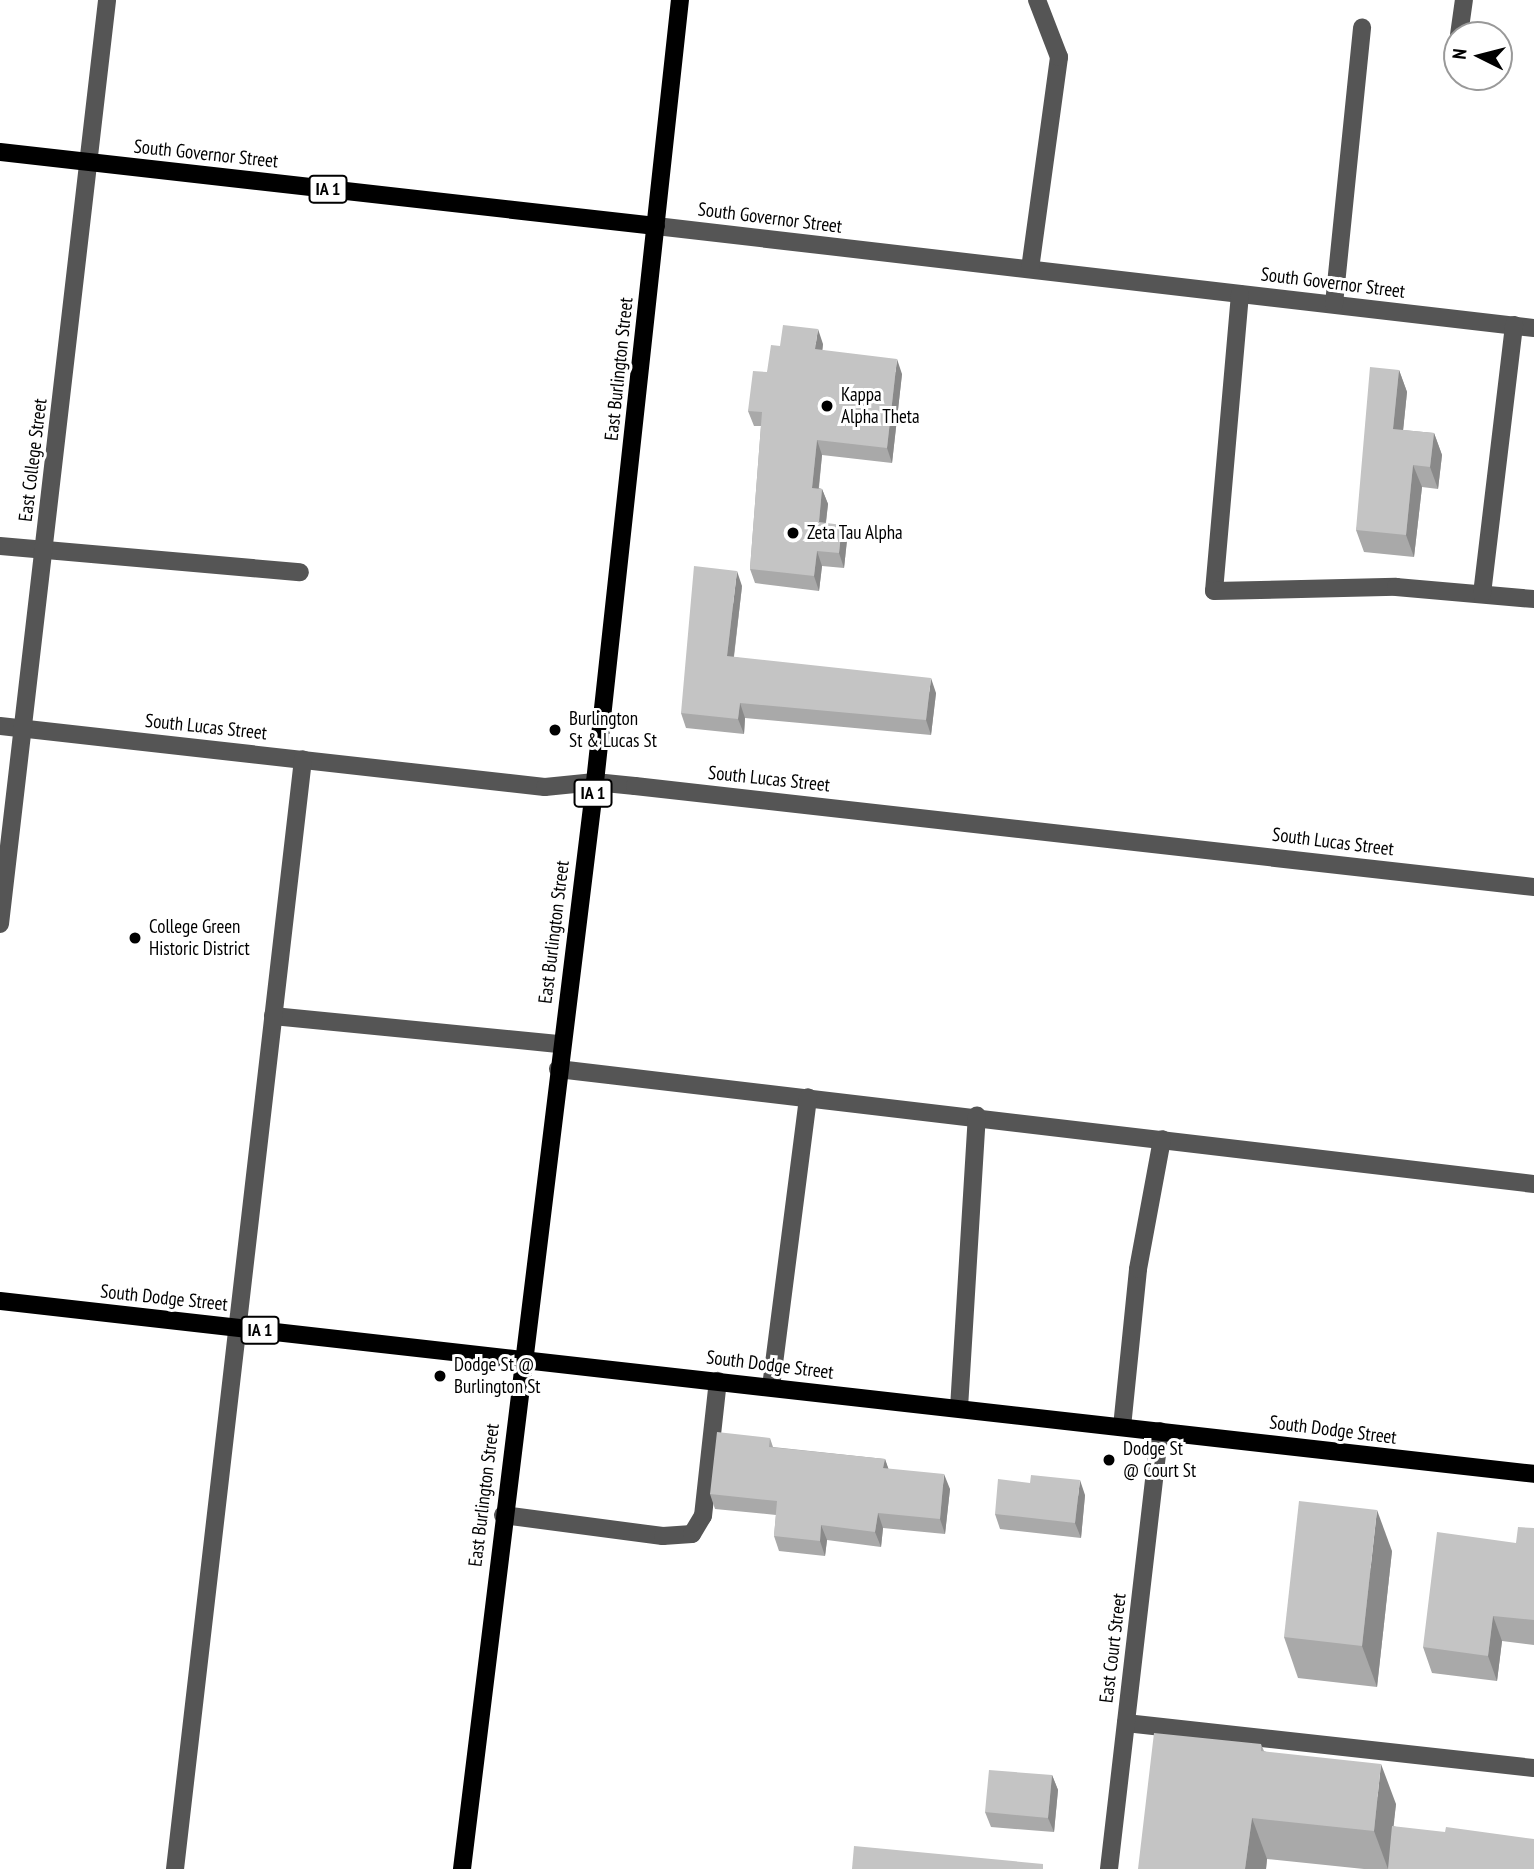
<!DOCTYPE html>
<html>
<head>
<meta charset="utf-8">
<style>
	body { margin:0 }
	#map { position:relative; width:1534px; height:1869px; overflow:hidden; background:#fff; font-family:"PT Sans Narrow",sans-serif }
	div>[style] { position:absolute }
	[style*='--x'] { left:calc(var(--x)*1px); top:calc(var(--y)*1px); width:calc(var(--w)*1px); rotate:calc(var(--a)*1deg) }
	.minor>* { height:18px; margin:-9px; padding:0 9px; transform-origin:9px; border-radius:9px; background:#555 }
	.major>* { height:18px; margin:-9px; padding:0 9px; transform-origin:9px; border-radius:9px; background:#000 }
	.wall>* { inset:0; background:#a9a9a9 }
	.shaded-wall>* { inset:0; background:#898989 }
	.building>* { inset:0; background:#c4c4c4 }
	.dots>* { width:19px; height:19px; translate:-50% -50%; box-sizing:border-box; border:4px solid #fff; border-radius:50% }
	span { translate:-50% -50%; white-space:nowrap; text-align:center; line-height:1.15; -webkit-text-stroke:6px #fff; paint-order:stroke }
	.shield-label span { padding:2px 5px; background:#fff; border:2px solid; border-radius:5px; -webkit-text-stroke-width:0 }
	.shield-label { font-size:18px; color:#000; font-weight:700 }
	.street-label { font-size:19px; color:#000 }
	.poi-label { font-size:19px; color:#000 }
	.left { translate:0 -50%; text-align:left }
	.north { position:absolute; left:1443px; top:21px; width:70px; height:70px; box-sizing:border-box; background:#fff; border:2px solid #999; border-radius:50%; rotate:276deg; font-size:19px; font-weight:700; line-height:28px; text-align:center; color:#000 }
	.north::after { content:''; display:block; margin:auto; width:24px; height:32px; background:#000; clip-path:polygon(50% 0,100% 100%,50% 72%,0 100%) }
</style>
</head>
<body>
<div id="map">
	<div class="minor">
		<i style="--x:1459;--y:35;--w:35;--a:-82"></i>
		<i style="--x:656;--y:226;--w:884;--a:6.63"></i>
		<i style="--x:1030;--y:269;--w:214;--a:-82.2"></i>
		<i style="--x:1059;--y:57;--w:61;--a:-111.1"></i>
		<i style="--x:1240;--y:294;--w:298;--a:95"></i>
		<i style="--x:1214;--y:591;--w:182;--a:-1.3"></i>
		<i style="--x:1396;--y:587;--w:139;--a:5"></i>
		<i style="--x:1334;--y:304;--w:278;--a:-84.2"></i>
		<i style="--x:0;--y:546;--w:301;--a:5"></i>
		<i style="--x:1482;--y:594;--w:271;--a:-83.2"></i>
		<i style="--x:0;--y:726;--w:548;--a:6.39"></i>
		<i style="--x:545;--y:787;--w:50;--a:-5.7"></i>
		<i style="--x:595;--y:782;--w:40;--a:5.7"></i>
		<i style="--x:635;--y:786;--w:905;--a:6.41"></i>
		<i style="--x:0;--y:924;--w:930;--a:-83.39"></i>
		<i style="--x:273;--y:1016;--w:289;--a:5.6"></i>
		<i style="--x:558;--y:1069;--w:983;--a:6.72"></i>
		<i style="--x:771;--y:1387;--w:292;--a:-82.7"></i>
		<i style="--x:959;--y:1408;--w:293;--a:-86.5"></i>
		<i style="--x:1122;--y:1427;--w:159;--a:-84.2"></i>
		<i style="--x:1138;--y:1269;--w:132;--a:-79.5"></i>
		<i style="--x:503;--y:1515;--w:161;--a:7.5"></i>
		<i style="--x:663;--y:1536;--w:29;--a:-4"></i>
		<i style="--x:692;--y:1534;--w:21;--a:-59"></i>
		<i style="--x:703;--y:1516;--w:136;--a:-83.7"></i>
		<i style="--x:1126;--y:1723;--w:410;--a:6.3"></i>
		<i style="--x:175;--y:1869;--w:1117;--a:-83.42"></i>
		<i style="--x:1109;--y:1869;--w:441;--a:-83.4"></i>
	</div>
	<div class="major">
		<i style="--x:0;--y:152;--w:660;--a:6.44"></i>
		<i style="--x:0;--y:1301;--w:1544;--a:6.43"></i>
		<i style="--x:462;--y:1869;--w:1095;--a:-83.02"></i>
		<i style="--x:595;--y:782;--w:787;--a:-83.8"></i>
	</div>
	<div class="wall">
		<i style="clip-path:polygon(823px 344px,822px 350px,902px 374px,892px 463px,822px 455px,819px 488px,822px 489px,828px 504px,826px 523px,847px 540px,844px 568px,822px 566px,819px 591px,755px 583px,750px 569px,761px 426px,754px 426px,748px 411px,780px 346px)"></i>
		<i style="clip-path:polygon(1399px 370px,1407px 392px,1403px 430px,1434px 433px,1442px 455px,1438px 489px,1422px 487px,1414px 557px,1364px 552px,1356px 530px)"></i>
		<i style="clip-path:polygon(742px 586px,734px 657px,936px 693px,931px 735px,745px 718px,744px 734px,686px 728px,681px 713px)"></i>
		<i style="clip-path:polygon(770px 1438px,773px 1447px,885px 1459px,888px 1469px,950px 1489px,945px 1534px,883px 1528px,881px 1547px,827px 1540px,825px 1556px,779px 1551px,774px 1536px,776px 1515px,715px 1509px,710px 1494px)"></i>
		<i style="clip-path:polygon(1085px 1495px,1081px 1538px,1000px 1529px,995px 1514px)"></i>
		<i style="clip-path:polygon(1534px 1528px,1534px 1645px,1502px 1641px,1497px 1681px,1432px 1673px,1423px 1647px,1516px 1543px)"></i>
		<i style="clip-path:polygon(1392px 1551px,1377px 1687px,1298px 1678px,1284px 1637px)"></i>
		<i style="clip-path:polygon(1261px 1744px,1264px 1751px,1396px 1804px,1393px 1826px,1534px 1869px,1364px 1869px,1267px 1859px,1266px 1869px,1138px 1869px)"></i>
		<i style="clip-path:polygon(1052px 1775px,1058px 1790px,1054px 1832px,991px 1827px,985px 1812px)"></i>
	</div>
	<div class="shaded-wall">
		<i style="clip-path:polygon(818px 329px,823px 344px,821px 364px,815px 349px)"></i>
		<i style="clip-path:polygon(897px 359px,902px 374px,892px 463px,887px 448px)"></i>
		<i style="clip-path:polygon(1399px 370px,1407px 392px,1401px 451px,1393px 429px)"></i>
		<i style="clip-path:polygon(1434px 433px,1442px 455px,1438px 489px,1430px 467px)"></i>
		<i style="clip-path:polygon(817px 440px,822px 455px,817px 503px,812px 488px)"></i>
		<i style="clip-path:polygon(1413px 465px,1422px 487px,1414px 557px,1406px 535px)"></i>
		<i style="clip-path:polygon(822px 489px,828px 504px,824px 537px,819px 522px)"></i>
		<i style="clip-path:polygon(842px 525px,847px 540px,844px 568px,839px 553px)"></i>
		<i style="clip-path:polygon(817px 551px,822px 566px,819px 591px,814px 576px)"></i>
		<i style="clip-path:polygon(737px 571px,742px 586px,732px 671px,727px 656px)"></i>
		<i style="clip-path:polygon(931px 678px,936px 693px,931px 735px,926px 720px)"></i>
		<i style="clip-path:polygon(740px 703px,745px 718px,744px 734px,738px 719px)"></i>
		<i style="clip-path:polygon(885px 1459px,890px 1473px,883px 1468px)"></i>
		<i style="clip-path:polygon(944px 1474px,950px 1489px,945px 1534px,940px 1519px)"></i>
		<i style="clip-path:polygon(1080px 1480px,1085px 1495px,1081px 1538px,1075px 1523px)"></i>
		<i style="clip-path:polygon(1377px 1510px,1392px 1551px,1377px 1687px,1362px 1646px)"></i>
		<i style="clip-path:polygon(878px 1513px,883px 1528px,881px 1547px,875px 1532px)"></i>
		<i style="clip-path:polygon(821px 1525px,827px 1540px,825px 1556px,820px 1541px)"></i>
		<i style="clip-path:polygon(1493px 1616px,1502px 1641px,1497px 1681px,1488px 1656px)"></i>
		<i style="clip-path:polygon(1381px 1764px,1396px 1804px,1389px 1869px,1388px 1869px,1374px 1831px)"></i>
		<i style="clip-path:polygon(1052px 1775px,1058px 1790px,1054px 1832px,1048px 1818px)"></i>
		<i style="clip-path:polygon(1252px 1818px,1267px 1859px,1266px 1869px,1245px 1869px)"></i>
	</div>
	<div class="building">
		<i style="clip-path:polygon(783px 325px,818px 329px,815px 349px,897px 359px,887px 448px,817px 440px,812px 488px,822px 489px,819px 522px,842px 525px,839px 553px,817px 551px,814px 576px,750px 569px,762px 412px,748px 411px,753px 371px,767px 372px,771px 345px,780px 346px)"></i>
		<i style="clip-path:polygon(1370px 367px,1399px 370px,1393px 429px,1434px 433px,1430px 467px,1413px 465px,1406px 535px,1356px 530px)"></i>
		<i style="clip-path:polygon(694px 566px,737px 571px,727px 656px,931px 678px,926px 720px,740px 703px,738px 719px,681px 713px)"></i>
		<i style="clip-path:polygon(717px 1432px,770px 1438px,769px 1447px,885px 1459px,883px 1468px,944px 1474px,940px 1519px,878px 1513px,875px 1532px,821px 1525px,820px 1541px,774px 1536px,777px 1501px,710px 1494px)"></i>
		<i style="clip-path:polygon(1031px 1475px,1080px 1480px,1075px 1523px,995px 1514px,998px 1479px,1030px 1483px)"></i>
		<i style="clip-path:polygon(1299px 1501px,1377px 1510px,1362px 1646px,1284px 1637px)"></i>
		<i style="clip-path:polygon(1518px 1527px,1534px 1528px,1534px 1620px,1493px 1616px,1488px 1656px,1423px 1647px,1437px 1532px,1516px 1543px)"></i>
		<i style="clip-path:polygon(1154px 1733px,1261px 1744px,1261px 1751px,1381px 1764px,1374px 1831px,1252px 1818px,1245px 1869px,1138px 1869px)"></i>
		<i style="clip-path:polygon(989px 1770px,1052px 1775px,1048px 1818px,985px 1812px)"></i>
		<i style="clip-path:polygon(1392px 1826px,1445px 1832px,1446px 1827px,1534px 1839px,1534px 1869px,1388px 1869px)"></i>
		<i style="clip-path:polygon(854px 1846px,1043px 1864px,1043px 1869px,852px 1869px)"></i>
	</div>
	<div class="dots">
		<i style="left:827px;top:406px;background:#000"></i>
		<i style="left:793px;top:533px;background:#000"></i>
		<i style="left:555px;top:730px;background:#000"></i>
		<i style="left:135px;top:938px;background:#000"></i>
		<i style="left:440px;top:1376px;background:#000"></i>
		<i style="left:1109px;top:1460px;background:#000"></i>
	</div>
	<div class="shield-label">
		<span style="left:328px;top:189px">IA 1</span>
		<span style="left:593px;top:793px">IA 1</span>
		<span style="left:260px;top:1330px">IA 1</span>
	</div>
	<div class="street-label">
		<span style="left:206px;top:154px;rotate:6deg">South Governor Street</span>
		<span style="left:770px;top:218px;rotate:7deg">South Governor Street</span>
		<span style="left:1333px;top:283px;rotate:7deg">South Governor Street</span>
		<span style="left:619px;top:369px;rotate:-84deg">East Burlington Street</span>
		<span style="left:33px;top:460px;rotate:-83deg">East College Street</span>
		<span style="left:206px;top:727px;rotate:6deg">South Lucas Street</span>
		<span style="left:769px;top:779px;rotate:6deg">South Lucas Street</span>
		<span style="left:1333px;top:842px;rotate:7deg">South Lucas Street</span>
		<span style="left:554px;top:932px;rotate:-83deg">East Burlington Street</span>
		<span style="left:164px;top:1298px;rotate:6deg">South Dodge Street</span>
		<span style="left:770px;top:1365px;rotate:7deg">South Dodge Street</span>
		<span style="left:1333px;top:1430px;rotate:7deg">South Dodge Street</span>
		<span style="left:484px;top:1495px;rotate:-83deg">East Burlington Street</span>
		<span style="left:1113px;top:1648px;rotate:-83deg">East Court Street</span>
	</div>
	<div class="poi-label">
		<span class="left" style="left:841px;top:406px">Kappa<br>Alpha Theta</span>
		<span class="left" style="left:807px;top:533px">Zeta Tau Alpha</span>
		<span class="left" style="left:569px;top:730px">Burlington<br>St &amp; Lucas St</span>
		<span class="left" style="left:149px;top:938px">College Green<br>Historic District</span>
		<span class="left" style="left:454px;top:1376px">Dodge St @<br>Burlington St</span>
		<span class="left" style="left:1123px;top:1460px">Dodge St<br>@ Court St</span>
	</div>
	<div class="north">N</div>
</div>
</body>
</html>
